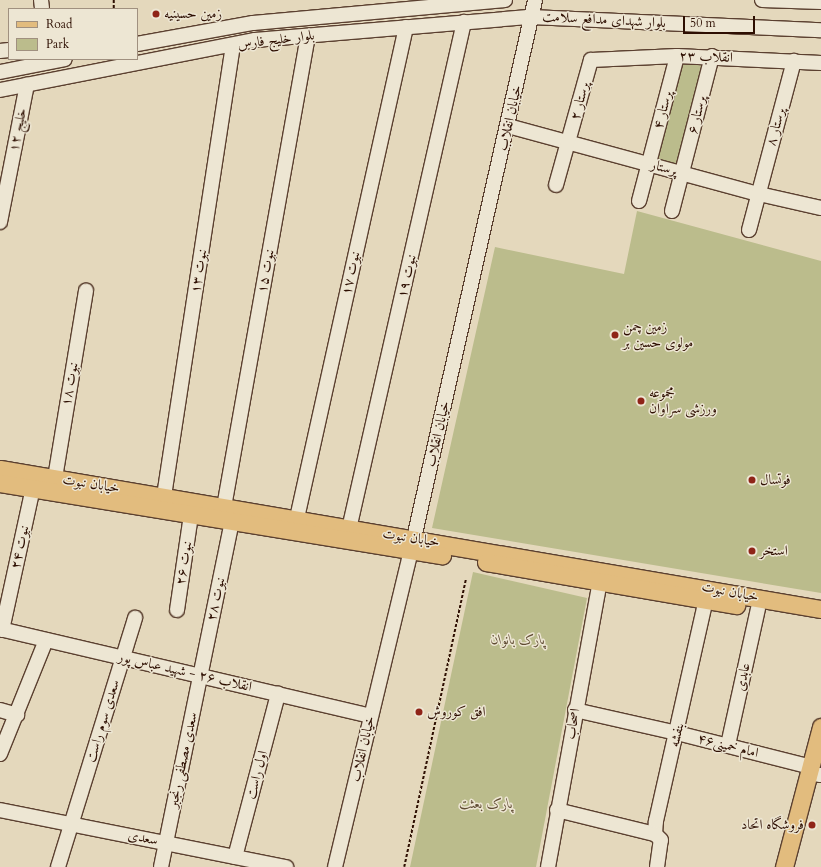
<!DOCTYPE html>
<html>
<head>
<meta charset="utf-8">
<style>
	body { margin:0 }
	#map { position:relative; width:821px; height:867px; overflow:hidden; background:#e4d8bc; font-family:Cardo,Amiri,serif }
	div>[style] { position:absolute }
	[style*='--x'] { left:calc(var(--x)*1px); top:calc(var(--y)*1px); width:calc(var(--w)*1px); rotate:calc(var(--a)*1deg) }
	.green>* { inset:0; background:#bbbc8c }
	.path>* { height:1.5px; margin-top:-0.75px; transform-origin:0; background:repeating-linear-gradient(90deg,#2d0e01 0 3px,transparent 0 5px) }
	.roads { filter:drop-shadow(1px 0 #5b4030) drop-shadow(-1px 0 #5b4030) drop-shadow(0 1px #5b4030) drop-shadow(0 -1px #5b4030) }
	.minor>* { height:14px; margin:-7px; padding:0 7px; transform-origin:7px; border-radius:7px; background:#ede6d3 }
	.major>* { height:17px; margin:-8.5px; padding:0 8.5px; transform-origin:8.5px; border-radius:8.5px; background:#e2bc7e }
	.dots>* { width:11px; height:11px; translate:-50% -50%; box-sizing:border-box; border:2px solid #ede6d3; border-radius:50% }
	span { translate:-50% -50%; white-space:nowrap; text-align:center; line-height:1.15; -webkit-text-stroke:3px #ede6d3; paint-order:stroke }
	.poi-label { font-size:14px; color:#2d0e01 }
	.left { translate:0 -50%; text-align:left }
	.right { translate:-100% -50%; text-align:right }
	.street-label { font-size:14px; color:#2d0e01 }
	.park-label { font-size:14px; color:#5f4b32; font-style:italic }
	.legend { position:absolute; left:8px; top:8px; width:130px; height:52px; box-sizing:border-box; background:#ede6d3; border:1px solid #a0907f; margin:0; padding:5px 7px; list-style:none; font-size:12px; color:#2d0e01 }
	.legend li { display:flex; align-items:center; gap:8px; height:20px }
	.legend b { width:20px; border:1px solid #a0907f }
	.scale { position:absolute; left:683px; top:16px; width:72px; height:18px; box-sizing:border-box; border:2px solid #2d0e01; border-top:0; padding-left:5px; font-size:12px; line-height:14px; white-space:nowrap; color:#2d0e01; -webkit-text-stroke:3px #ede6d3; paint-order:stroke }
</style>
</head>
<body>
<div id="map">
	<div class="green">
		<i style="clip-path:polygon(680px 63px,705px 66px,680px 165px,655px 158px)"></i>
		<i style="clip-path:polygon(637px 211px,821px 261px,821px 593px,432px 528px,495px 247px,624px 274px)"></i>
		<i style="clip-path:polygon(473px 572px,587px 598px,536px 867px,410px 867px)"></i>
	</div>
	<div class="path">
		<i style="--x:114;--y:0;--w:9;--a:90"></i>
		<i style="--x:404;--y:867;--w:295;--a:-77.9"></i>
	</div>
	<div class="roads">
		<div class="minor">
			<i style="--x:41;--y:0;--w:8;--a:83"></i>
			<i style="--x:762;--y:0;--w:59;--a:1.9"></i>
			<i style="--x:137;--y:44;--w:118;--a:-10.3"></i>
			<i style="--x:253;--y:23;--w:253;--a:-5.2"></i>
			<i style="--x:0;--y:51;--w:9;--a:-6"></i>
			<i style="--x:0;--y:72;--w:66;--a:-11.3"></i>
			<i style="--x:0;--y:90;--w:260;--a:-11.1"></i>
			<i style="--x:255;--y:40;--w:277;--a:-4.8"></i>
			<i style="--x:531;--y:17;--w:290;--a:2.6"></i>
			<i style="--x:508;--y:126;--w:260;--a:15.2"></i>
			<i style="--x:759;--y:194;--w:64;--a:12.7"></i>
			<i style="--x:556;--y:185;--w:130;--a:-74.4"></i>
			<i style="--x:591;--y:60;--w:86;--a:-2.7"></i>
			<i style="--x:677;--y:56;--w:144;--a:2.8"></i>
			<i style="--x:639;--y:201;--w:150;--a:-75.3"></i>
			<i style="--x:672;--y:211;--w:160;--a:-75.5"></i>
			<i style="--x:0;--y:222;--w:140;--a:-78.9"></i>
			<i style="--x:749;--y:230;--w:175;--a:-75.1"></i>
			<i style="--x:55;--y:478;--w:190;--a:-80.6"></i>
			<i style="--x:164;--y:496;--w:455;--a:-81.3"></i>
			<i style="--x:224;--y:507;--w:478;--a:-79.9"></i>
			<i style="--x:297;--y:518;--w:503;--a:-77.48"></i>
			<i style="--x:349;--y:529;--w:520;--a:-77.22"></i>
			<i style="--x:177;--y:610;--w:96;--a:-81.6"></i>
			<i style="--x:0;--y:629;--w:380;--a:13.2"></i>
			<i style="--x:2;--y:630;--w:145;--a:-77.7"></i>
			<i style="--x:0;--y:710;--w:18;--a:16"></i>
			<i style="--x:575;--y:710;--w:105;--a:12.7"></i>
			<i style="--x:677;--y:733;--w:138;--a:14.2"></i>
			<i style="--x:728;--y:745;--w:140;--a:-77.6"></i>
			<i style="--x:0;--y:754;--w:123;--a:-68"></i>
			<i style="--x:819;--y:775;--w:2;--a:0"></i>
			<i style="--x:0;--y:810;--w:292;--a:11.3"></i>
			<i style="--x:557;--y:810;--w:101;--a:13.8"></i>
			<i style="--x:235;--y:857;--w:169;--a:-75.2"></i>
			<i style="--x:58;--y:867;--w:261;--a:-72.8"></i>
			<i style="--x:161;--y:867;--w:352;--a:-78.4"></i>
			<i style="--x:335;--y:867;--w:338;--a:-76.5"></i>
			<i style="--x:414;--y:538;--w:551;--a:-77.32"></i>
			<i style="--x:548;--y:867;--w:290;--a:-79.7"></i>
			<i style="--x:657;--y:867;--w:27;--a:-82"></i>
			<i style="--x:661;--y:840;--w:8;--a:-135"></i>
			<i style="--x:655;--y:834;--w:13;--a:-86"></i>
			<i style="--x:656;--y:821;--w:227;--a:-77.3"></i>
		</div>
		<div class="major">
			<i style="--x:0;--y:469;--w:833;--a:9.68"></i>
			<i style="--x:0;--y:483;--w:448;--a:9.3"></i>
			<i style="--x:486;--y:562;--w:254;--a:9.8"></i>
			<i style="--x:784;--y:867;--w:145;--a:-75.2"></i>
		</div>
	</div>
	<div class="dots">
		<i style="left:156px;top:14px;background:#8f2418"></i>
		<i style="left:615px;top:335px;background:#8f2418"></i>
		<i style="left:641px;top:401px;background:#8f2418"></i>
		<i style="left:752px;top:480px;background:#8f2418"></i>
		<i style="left:752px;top:551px;background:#8f2418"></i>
		<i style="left:419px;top:712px;background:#8f2418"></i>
		<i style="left:812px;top:825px;background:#8f2418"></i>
	</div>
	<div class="poi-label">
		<span class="left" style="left:164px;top:14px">زمین حسینیه</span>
		<span class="left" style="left:623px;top:335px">زمین چمن<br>مولوی حسین بر</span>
		<span class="left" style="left:649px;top:401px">مجموعه<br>ورزشی سراوان</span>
		<span class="left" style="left:760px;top:480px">فوتسال</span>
		<span class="left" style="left:760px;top:551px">استخر</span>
		<span class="left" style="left:427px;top:712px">افق کوروش</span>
		<span class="right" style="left:804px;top:825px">فروشگاه اتحاد</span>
	</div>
	<div class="street-label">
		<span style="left:604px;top:20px;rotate:3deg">بلوار شهدای مدافع سلامت</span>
		<span style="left:276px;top:40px;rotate:-7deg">بلوار خلیج فارس</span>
		<span style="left:706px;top:57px;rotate:2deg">انقلاب ۲۳</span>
		<span style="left:580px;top:101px;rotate:-75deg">پرستار ۲</span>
		<span style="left:663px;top:110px;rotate:-75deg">پرستار ۴</span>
		<span style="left:697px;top:115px;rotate:-76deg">پرستار ۶</span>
		<span style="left:510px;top:118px;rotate:-77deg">خیابان انقلاب</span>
		<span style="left:776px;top:127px;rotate:-75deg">پرستار ۸</span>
		<span style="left:18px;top:130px;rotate:-79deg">خلیج ۱۲</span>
		<span style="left:664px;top:168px;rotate:15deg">پرستار</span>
		<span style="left:199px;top:271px;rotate:-81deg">نبوت ۱۳</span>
		<span style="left:266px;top:271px;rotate:-80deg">نبوت ۱۵</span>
		<span style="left:351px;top:273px;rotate:-78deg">نبوت ۱۷</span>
		<span style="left:407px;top:276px;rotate:-77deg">نبوت ۱۹</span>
		<span style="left:70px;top:384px;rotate:-80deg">نبوت ۱۸</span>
		<span style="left:438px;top:434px;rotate:-77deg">خیابان انقلاب</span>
		<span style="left:91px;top:484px;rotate:9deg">خیابان نبوت</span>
		<span style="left:411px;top:538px;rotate:9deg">خیابان نبوت</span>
		<span style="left:20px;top:547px;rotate:-78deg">نبوت ۲۴</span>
		<span style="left:184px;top:563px;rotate:-81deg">نبوت ۲۶</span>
		<span style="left:730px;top:592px;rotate:11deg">خیابان نبوت</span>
		<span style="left:216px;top:599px;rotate:-78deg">نبوت ۲۸</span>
		<span style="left:185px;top:672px;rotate:13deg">انقلاب ۲۶ - شهید عباس پور</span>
		<span style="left:743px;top:677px;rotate:-78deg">عابدی</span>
		<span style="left:103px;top:721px;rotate:-73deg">سعدی سوم راست</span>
		<span style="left:573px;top:724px;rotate:-80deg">اصحاب</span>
		<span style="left:677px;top:735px;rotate:-77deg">بنفشه</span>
		<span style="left:728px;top:746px;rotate:14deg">امام خمینی۴۶</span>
		<span style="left:363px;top:749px;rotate:-77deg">خیابان انقلاب</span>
		<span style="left:183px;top:760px;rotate:-78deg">سعدی مصطفی رنجبر</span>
		<span style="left:257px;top:775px;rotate:-75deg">اول راست</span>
		<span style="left:143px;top:838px;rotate:11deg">سعدی</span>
	</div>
	<div class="park-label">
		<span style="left:518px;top:640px">پارک بانوان</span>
		<span style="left:486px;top:804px">پارک بعثت</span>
	</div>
	<ul class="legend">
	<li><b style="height:5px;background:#e2bc7e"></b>Road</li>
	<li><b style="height:11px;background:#bbbc8c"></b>Park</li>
	</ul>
	<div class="scale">50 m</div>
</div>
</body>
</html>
